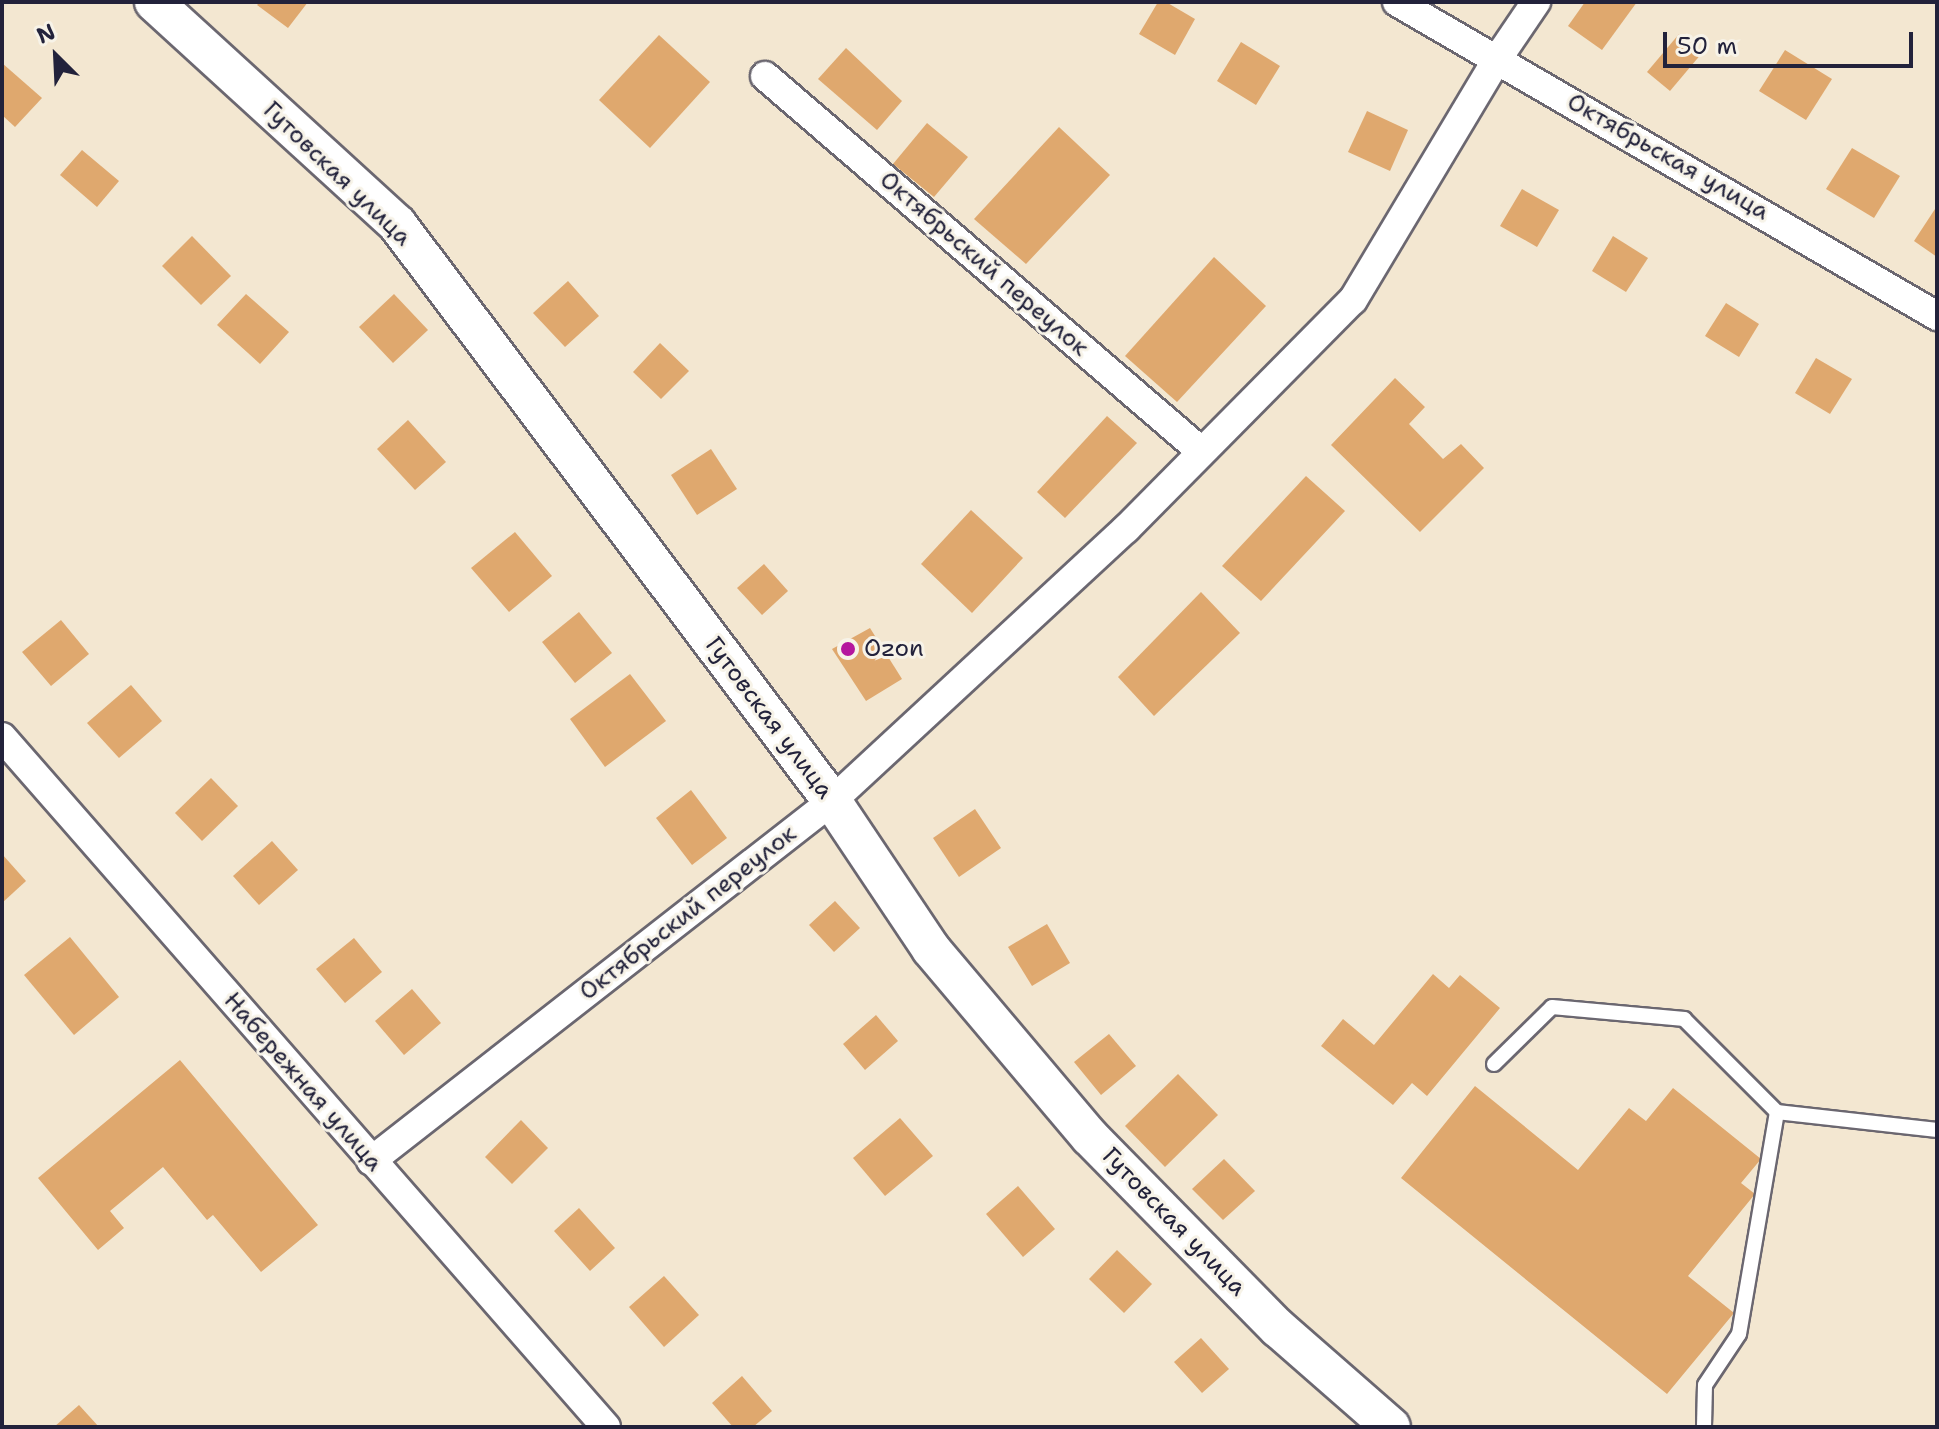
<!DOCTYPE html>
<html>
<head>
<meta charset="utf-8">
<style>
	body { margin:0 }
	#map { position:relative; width:1939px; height:1429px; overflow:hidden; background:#f3e7d1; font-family:"Shantell Sans",sans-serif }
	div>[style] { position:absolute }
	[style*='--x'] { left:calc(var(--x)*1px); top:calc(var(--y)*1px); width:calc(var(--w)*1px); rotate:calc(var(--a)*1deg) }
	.building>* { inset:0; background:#dfa86e }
	.roads { filter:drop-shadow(2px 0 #6b6770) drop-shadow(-2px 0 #6b6770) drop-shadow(0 2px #6b6770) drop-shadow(0 -2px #6b6770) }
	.lane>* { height:14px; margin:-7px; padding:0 7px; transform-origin:7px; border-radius:7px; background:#fff }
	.street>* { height:28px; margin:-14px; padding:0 14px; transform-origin:14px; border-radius:14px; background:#fff }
	.secondary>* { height:38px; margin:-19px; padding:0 19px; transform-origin:19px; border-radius:19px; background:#fff }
	.dots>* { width:22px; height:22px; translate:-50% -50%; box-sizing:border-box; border:4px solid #f7f3e8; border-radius:50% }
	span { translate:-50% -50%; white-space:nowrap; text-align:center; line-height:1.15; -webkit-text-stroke:6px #f7f3e8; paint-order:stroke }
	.street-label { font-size:24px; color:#22223b }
	.poi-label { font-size:24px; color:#22223b }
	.left { translate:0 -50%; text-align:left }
	.frame { position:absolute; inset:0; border:4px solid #22223b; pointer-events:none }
	.north { position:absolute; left:16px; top:16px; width:80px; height:80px; -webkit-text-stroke:6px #f7f3e8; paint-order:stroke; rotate:336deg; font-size:22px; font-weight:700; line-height:32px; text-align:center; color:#22223b }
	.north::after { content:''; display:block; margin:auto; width:28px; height:36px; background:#22223b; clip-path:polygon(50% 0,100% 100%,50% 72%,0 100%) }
	.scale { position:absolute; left:1663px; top:32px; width:250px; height:36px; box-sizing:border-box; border:4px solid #22223b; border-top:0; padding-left:10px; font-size:24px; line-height:28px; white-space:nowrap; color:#22223b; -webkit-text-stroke:6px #f7f3e8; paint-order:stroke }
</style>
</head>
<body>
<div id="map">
	<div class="building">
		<i style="clip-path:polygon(260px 2px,308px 2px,288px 28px,257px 5px)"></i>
		<i style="clip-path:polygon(1158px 2px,1166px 2px,1195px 19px,1175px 55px,1139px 34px)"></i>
		<i style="clip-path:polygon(1585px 2px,1637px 2px,1602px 50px,1568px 26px)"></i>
		<i style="clip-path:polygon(1679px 34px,1702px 53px,1670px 91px,1647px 72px)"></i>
		<i style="clip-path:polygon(659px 35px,710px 82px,650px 148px,599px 100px)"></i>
		<i style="clip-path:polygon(1241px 42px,1280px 66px,1256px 105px,1217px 81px)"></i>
		<i style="clip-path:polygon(846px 48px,902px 101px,877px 130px,818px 79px)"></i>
		<i style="clip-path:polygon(1785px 50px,1832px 79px,1806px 120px,1759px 91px)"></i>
		<i style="clip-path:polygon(2px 63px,42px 98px,15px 127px,2px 115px)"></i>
		<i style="clip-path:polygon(1367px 111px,1408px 130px,1390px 171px,1348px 152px)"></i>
		<i style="clip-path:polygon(927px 123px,968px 157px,934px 197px,893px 164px)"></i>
		<i style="clip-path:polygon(1059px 127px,1110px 175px,1026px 264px,974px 219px)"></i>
		<i style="clip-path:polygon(1852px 148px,1900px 176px,1874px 218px,1826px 189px)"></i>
		<i style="clip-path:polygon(82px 150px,119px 181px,97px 207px,60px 175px)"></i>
		<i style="clip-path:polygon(1522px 189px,1559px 210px,1537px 247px,1500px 226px)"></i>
		<i style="clip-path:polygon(1937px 206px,1937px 257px,1914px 241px)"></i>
		<i style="clip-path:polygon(192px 236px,231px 276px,201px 305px,162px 266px)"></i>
		<i style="clip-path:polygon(1613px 236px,1648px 258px,1626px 292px,1592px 271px)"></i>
		<i style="clip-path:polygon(1214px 257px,1266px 306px,1177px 402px,1125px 356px)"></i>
		<i style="clip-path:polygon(568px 281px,599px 316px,565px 347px,533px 313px)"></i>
		<i style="clip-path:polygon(246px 294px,289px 332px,260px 364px,217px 325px)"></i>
		<i style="clip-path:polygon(394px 294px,428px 330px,393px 363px,359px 327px)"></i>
		<i style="clip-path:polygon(1726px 303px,1759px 324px,1739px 357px,1705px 336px)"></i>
		<i style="clip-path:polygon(660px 343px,689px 371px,661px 399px,633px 372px)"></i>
		<i style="clip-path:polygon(1816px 358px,1852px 379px,1830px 414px,1795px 393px)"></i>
		<i style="clip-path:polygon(1395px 378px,1425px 407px,1409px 424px,1443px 459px,1461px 444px,1484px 468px,1420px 532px,1331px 445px)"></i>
		<i style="clip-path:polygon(1107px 416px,1137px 443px,1065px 518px,1037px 492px)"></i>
		<i style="clip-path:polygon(408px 420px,446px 462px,415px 490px,377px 449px)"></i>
		<i style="clip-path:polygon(711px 449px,737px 489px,697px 515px,671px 475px)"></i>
		<i style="clip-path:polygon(1306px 476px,1345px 511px,1261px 601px,1222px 566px)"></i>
		<i style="clip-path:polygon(971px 510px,1023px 558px,972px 613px,921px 564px)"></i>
		<i style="clip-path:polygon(515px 532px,552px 576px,509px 612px,471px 568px)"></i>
		<i style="clip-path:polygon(764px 564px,788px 591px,762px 615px,737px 588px)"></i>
		<i style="clip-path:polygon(1201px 592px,1240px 633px,1154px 716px,1118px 677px)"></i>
		<i style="clip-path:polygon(579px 612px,612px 653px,575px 683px,542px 642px)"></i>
		<i style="clip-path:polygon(61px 620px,89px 654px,51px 686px,22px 652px)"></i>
		<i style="clip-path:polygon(870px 628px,902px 679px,866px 701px,832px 649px)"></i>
		<i style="clip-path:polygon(630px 674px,666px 721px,605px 767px,570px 719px)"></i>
		<i style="clip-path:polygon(131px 685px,162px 721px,119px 758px,87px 723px)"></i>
		<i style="clip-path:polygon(211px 778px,238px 806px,202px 841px,175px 813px)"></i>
		<i style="clip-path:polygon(691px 790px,727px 838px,692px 865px,656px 818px)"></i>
		<i style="clip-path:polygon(975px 809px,1001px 848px,959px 877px,933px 838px)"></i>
		<i style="clip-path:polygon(272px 841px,298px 870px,259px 905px,233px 876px)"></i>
		<i style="clip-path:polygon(2px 854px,26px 881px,2px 903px)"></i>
		<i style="clip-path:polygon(835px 901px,860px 928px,834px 952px,809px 925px)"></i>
		<i style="clip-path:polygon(1047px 924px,1070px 963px,1032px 986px,1008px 947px)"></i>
		<i style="clip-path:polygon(70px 937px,119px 997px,74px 1035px,24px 975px)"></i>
		<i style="clip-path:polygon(354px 938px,382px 972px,345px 1003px,316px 969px)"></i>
		<i style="clip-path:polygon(1433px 974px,1449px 988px,1460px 975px,1500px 1008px,1427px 1096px,1412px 1083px,1393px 1105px,1321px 1046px,1343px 1019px,1374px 1045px)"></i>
		<i style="clip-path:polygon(412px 989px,441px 1023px,404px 1055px,375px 1021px)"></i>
		<i style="clip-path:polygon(876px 1015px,898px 1041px,865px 1070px,843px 1044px)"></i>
		<i style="clip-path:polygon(1109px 1034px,1136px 1066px,1101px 1095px,1074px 1062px)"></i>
		<i style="clip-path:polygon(180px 1060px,318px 1225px,261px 1272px,213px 1215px,207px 1220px,163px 1167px,110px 1211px,124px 1228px,98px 1250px,38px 1178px)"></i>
		<i style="clip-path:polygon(1178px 1074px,1218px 1115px,1165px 1167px,1125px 1126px)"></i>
		<i style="clip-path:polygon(1475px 1086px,1578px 1170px,1629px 1108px,1646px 1121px,1673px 1088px,1761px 1159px,1741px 1183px,1755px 1194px,1688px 1276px,1734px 1313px,1667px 1394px,1401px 1178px)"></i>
		<i style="clip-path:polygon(900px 1118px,933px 1156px,885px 1196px,853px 1158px)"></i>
		<i style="clip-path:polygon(521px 1120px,548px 1148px,512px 1184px,485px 1157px)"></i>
		<i style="clip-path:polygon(1224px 1159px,1255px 1191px,1223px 1220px,1192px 1189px)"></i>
		<i style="clip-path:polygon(1018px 1186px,1055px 1229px,1023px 1257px,986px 1214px)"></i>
		<i style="clip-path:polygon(579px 1208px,615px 1248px,590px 1271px,554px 1231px)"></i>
		<i style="clip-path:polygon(1117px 1250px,1152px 1284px,1124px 1313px,1089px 1279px)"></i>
		<i style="clip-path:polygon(664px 1276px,699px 1315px,664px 1347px,629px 1307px)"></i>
		<i style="clip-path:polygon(1201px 1338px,1229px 1369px,1202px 1393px,1174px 1362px)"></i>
		<i style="clip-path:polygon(742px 1376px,772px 1411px,753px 1427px,733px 1427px,712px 1403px)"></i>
		<i style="clip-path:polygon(79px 1405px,99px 1427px,54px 1427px)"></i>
	</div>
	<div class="roads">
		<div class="lane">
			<i style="--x:1494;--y:1064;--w:81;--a:-44.5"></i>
			<i style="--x:1552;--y:1007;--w:133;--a:5.2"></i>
			<i style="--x:1684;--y:1019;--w:132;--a:45"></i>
			<i style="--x:1777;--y:1112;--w:225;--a:99.7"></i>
			<i style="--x:1739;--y:1334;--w:61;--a:123.7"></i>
			<i style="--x:1705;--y:1385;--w:42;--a:91.4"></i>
			<i style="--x:1777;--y:1112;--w:161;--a:6.4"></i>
		</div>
		<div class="street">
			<i style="--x:1397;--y:2;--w:625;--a:30.18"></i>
			<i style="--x:765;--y:76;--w:576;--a:40.71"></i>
			<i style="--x:2;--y:737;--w:917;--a:48.8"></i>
			<i style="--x:371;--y:1161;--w:585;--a:-37.99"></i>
			<i style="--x:832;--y:801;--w:401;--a:-42.8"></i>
			<i style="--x:1126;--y:529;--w:322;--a:-45.3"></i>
			<i style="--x:1353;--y:300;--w:282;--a:-59.1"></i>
			<i style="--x:1498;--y:58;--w:68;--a:-55.8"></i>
		</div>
		<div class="secondary">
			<i style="--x:154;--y:2;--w:329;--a:42.4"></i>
			<i style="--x:397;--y:224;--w:723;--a:52.99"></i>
			<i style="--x:832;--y:801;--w:178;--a:56.2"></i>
			<i style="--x:931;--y:949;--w:246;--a:49.8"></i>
			<i style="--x:1090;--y:1137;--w:268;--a:45.5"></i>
			<i style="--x:1278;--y:1328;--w:150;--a:41.2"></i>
		</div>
	</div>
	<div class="dots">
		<i style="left:848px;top:649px;background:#b5179e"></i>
	</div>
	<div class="street-label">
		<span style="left:1668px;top:157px;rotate:30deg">Октябрьская улица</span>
		<span style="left:337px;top:174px;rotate:44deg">Гутовская улица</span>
		<span style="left:984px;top:264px;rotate:41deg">Октябрьский переулок</span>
		<span style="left:769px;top:718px;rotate:53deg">Гутовская улица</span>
		<span style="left:688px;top:913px;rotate:-38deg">Октябрьский переулок</span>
		<span style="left:303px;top:1082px;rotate:49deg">Набережная улица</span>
		<span style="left:1174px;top:1222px;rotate:46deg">Гутовская улица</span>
	</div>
	<div class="poi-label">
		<span class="left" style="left:864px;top:649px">Ozon</span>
	</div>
	<div class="frame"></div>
	<div class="north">N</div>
	<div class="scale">50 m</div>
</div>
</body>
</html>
